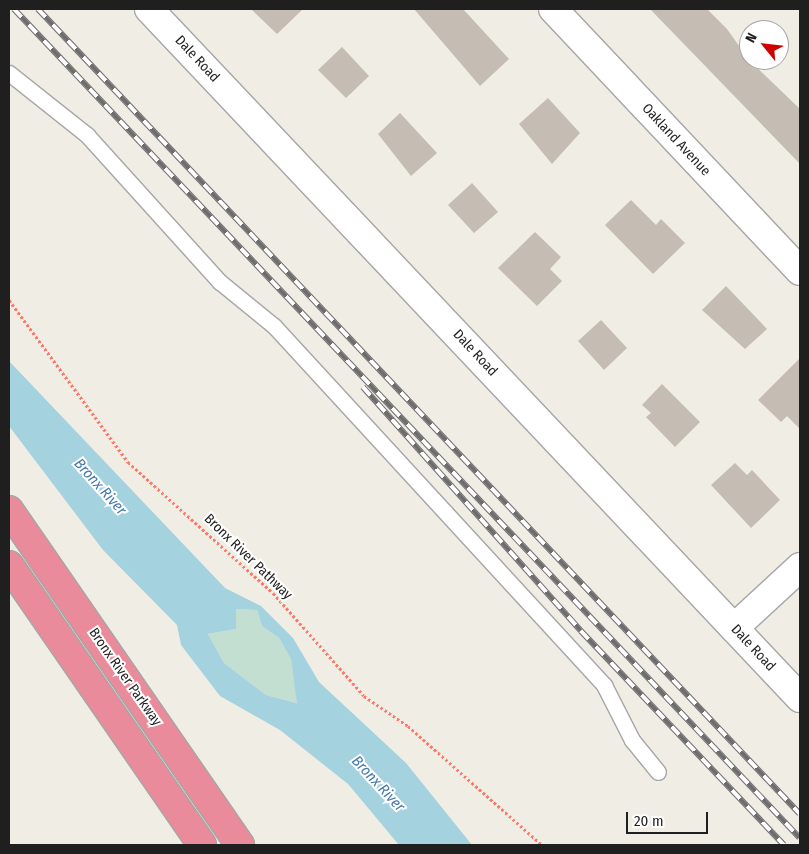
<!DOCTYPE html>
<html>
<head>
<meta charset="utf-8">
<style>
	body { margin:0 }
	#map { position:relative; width:809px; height:854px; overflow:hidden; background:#f0ede5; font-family:"Fira Sans Condensed",sans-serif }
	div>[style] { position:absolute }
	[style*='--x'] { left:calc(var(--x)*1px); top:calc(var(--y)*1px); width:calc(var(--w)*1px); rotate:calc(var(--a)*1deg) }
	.wetland>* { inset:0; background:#c2dfd2 }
	.water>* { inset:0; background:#a4d2df }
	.building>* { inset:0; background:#c5bcb4 }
	.path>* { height:3px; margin-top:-1.5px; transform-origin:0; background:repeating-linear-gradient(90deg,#ff7968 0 2.5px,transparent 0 5px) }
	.roads { filter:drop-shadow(1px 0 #a6a6a6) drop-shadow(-1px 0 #a6a6a6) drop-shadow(0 1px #a6a6a6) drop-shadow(0 -1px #a6a6a6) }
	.lane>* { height:15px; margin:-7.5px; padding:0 7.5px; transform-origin:7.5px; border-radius:7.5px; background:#fff }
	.street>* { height:28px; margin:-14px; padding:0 14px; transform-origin:14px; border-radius:14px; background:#fff }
	.highway>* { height:28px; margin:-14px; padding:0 14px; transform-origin:14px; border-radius:14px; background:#ea8b9c }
	.rail>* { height:5.5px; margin-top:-2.75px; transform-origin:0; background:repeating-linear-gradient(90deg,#fff 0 11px,#6d6d6d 0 22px); box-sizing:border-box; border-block:1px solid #6d6d6d }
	span { translate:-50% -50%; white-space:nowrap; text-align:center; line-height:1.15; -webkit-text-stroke:4px #fff; paint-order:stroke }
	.street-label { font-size:14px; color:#1f1f1f }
	.water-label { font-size:15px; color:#4578ab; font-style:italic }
	.frame { position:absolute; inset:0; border:10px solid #1f1f1f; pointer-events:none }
	.north { position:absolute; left:739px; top:20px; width:50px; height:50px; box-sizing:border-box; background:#fff; border:1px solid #a5a5a5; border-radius:50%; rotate:299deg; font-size:14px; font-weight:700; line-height:20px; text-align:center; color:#1f1f1f }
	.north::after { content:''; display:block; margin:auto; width:18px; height:22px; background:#cf0100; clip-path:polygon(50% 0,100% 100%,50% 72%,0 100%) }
	.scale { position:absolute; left:626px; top:812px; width:82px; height:22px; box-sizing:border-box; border:2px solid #1f1f1f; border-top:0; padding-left:6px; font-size:15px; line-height:18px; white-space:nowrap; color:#1f1f1f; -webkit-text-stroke:4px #fff; paint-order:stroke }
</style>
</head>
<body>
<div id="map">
	<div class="wetland">
		<i style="clip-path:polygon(236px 609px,257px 610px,262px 626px,279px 638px,291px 659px,298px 703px,266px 695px,224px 663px,208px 634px,236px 629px)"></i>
	</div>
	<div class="water">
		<i style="clip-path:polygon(evenodd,9px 361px,225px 588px,261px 606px,293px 638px,319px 682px,406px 763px,472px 845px,399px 845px,348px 784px,280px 730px,220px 696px,181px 645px,177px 625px,103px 550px,9px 426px,9px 361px,236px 609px,257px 610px,262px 626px,279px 638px,291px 659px,297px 703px,266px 695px,224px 663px,208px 634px,236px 629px,236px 609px)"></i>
	</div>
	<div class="building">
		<i style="clip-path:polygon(251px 9px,303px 9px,277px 34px)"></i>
		<i style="clip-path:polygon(414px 9px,463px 9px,509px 59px,480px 86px)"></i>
		<i style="clip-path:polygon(650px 9px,707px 9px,727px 29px,749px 60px,800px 109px,800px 164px)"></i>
		<i style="clip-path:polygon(342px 47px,369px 76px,346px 98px,318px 70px)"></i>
		<i style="clip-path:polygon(548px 98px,580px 133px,552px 164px,519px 124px)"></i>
		<i style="clip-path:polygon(400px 113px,437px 153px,411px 176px,378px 134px)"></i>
		<i style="clip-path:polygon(472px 183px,498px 212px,474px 233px,448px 205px)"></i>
		<i style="clip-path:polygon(631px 200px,656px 225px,661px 219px,685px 243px,653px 274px,605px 225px)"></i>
		<i style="clip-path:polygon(535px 232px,561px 257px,550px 269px,562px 281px,537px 306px,498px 268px)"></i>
		<i style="clip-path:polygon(726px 286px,767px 329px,745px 349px,702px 310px)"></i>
		<i style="clip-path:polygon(601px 320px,627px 348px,604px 370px,578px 341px)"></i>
		<i style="clip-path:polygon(800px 358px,800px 429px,787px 416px,781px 422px,758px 400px)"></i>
		<i style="clip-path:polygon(662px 384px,700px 422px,675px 447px,646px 417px,651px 413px,642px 405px)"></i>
		<i style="clip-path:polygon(735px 463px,747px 475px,752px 470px,780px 500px,751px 528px,711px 485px)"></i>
	</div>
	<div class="path">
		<i style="--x:9;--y:300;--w:201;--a:53.7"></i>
		<i style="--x:128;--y:462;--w:195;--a:42.1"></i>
		<i style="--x:273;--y:593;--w:137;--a:48.5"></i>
		<i style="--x:364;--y:696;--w:53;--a:34.3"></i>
		<i style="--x:408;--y:726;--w:179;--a:41.6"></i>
	</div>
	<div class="roads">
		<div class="lane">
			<i style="--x:9;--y:73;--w:100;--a:38.5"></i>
			<i style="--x:87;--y:135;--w:198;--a:47.9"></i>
			<i style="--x:220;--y:282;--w:70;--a:39.2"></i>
			<i style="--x:274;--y:326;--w:488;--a:47.4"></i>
			<i style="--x:604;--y:685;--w:62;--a:63"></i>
			<i style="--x:632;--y:740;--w:41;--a:50.9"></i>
		</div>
		<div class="street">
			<i style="--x:149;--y:9;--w:948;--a:46.62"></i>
			<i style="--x:553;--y:9;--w:360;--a:46.7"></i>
			<i style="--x:734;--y:628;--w:90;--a:-42.7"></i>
		</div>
		<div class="highway">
			<i style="--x:9;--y:510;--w:407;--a:55.4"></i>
			<i style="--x:9;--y:565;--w:340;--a:55.4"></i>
		</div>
	</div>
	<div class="rail">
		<i style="--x:14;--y:9;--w:1142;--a:46.53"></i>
		<i style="--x:38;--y:9;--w:1108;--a:46.57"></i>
		<i style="--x:363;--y:387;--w:327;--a:48.2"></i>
		<i style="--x:581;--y:631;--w:295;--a:46.5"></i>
	</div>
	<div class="street-label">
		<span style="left:197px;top:59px;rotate:47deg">Dale Road</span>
		<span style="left:676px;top:140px;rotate:47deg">Oakland Avenue</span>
		<span style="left:475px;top:353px;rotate:47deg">Dale Road</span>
		<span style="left:248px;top:557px;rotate:44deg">Bronx River Pathway</span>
		<span style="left:753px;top:648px;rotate:47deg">Dale Road</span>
		<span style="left:125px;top:677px;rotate:55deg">Bronx River Parkway</span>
	</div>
	<div class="water-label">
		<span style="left:100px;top:487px;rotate:48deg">Bronx River</span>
		<span style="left:378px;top:784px;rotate:47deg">Bronx River</span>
	</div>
	<div class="frame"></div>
	<div class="north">N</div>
	<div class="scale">20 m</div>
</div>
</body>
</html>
